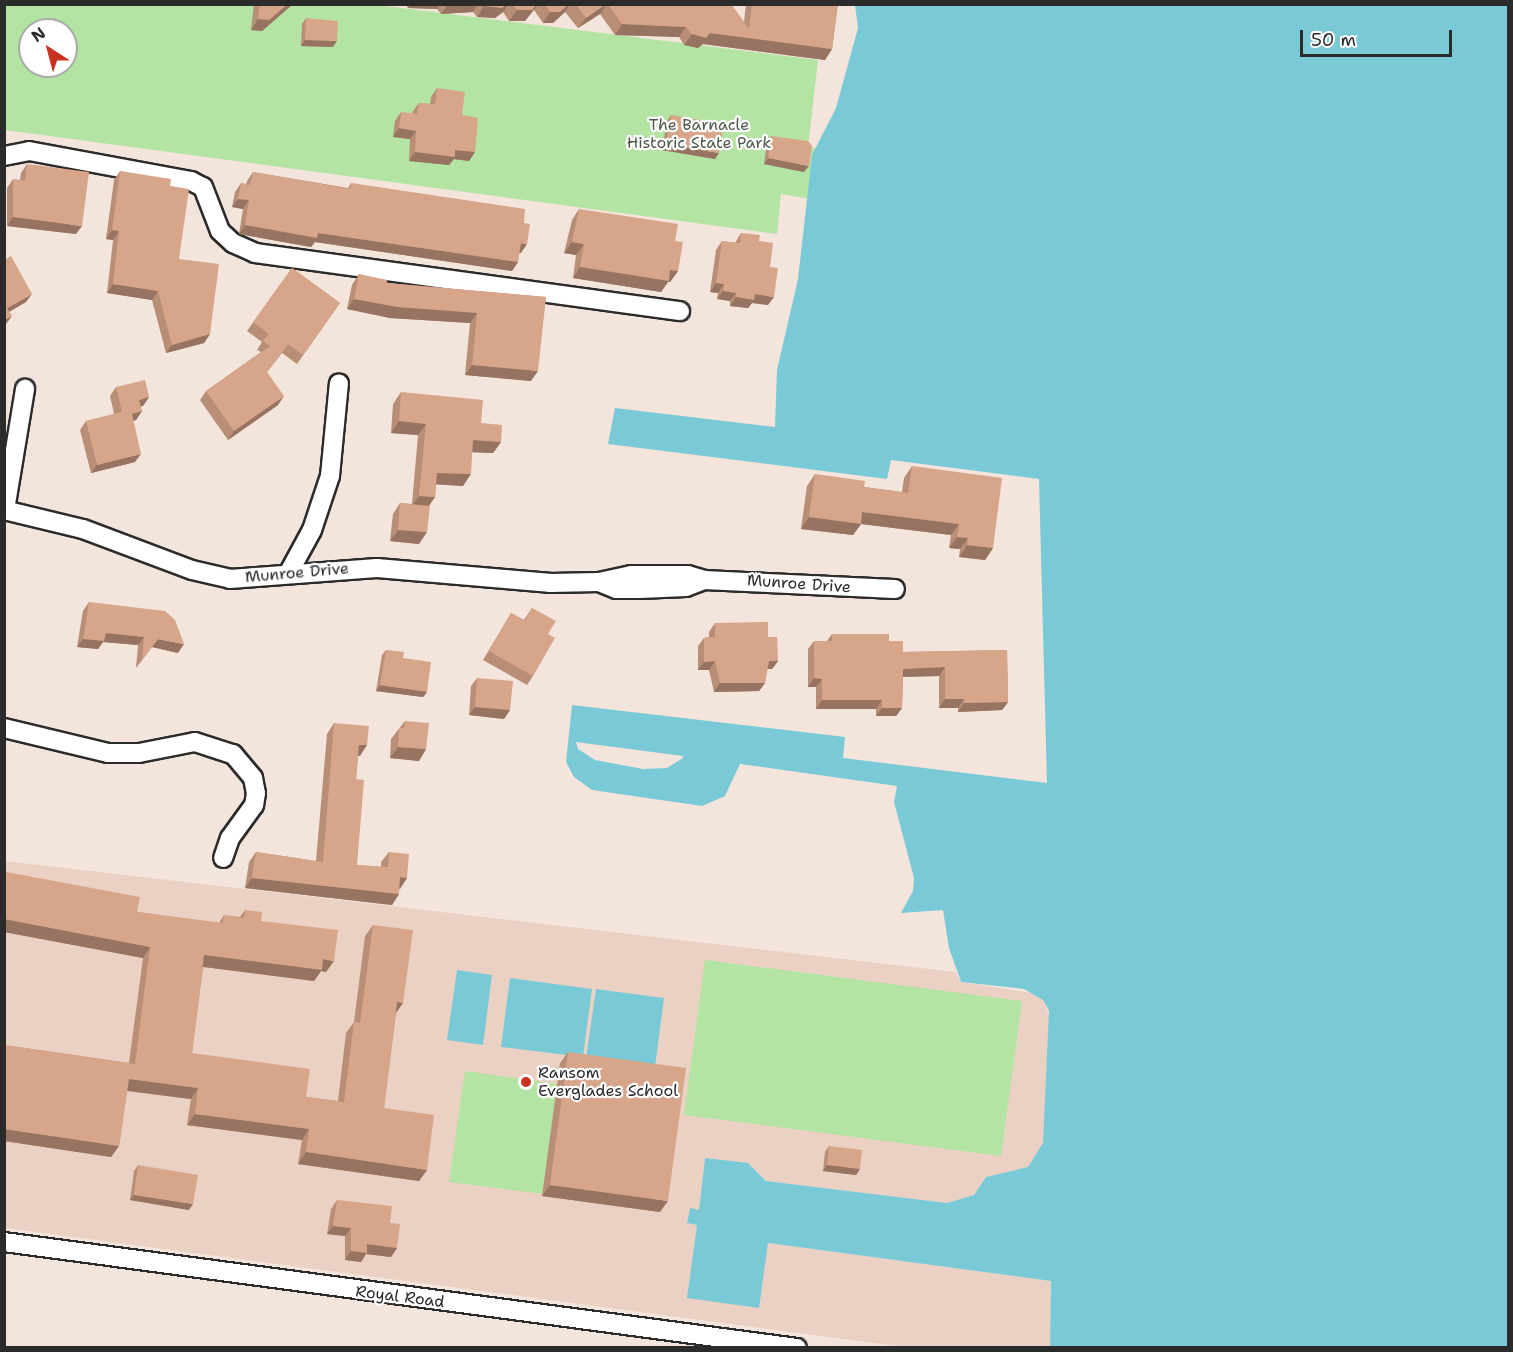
<!DOCTYPE html>
<html>
<head>
<meta charset="utf-8">
<style>
	body { margin:0 }
	#map { position:relative; width:1513px; height:1352px; overflow:hidden; background:#f3e4dc; font-family:"Shantell Sans",sans-serif }
	div>[style] { position:absolute }
	[style*='--x'] { left:calc(var(--x)*1px); top:calc(var(--y)*1px); width:calc(var(--w)*1px); rotate:calc(var(--a)*1deg) }
	.built>* { inset:0; background:#ebd1c3 }
	.green>* { inset:0; background:#b3e4a4 }
	.water>* { inset:0; background:#7ac9d7 }
	.roads { filter:drop-shadow(2px 0 #2b2b2b) drop-shadow(-2px 0 #2b2b2b) drop-shadow(0 2px #2b2b2b) drop-shadow(0 -2px #2b2b2b) }
	.street>* { height:18px; margin:-9px; padding:0 9px; transform-origin:9px; border-radius:9px; background:#fff }
	.wall>* { inset:0; background:#b98e77 }
	.shaded-wall>* { inset:0; background:#967461 }
	.building>* { inset:0; background:#d7a58a }
	.dots>* { width:16px; height:16px; translate:-50% -50%; box-sizing:border-box; border:3px solid #fff; border-radius:50% }
	span { translate:-50% -50%; white-space:nowrap; text-align:center; line-height:1.15; -webkit-text-stroke:4.5px #fff; paint-order:stroke }
	.park-label { font-size:16px; color:#4d5949 }
	.street-label { font-size:16px; color:#2b2b2b }
	.poi-label { font-size:16px; color:#2b2b2b }
	.left { translate:0 -50%; text-align:left }
	.frame { position:absolute; inset:0; border:6px solid #2b2b2b; pointer-events:none }
	.north { position:absolute; left:18px; top:18px; width:60px; height:60px; box-sizing:border-box; background:#fff; border:2px solid #aaa; border-radius:50%; rotate:324deg; font-size:16px; font-weight:700; line-height:24px; text-align:center; color:#2b2b2b }
	.north::after { content:''; display:block; margin:auto; width:21px; height:27px; background:#c8321e; clip-path:polygon(50% 0,100% 100%,50% 72%,0 100%) }
	.scale { position:absolute; left:1300px; top:30px; width:152px; height:27px; box-sizing:border-box; border:3px solid #2b2b2b; border-top:0; padding-left:8px; font-size:18px; line-height:21px; white-space:nowrap; color:#2b2b2b; -webkit-text-stroke:4px #fff; paint-order:stroke }
</style>
</head>
<body>
<div id="map">
	<div class="built">
		<i style="clip-path:polygon(5px 861px,955px 972px,961px 982px,1033px 993px,1043px 1000px,1051px 1020px,1043px 1143px,1028px 1167px,986px 1177px,974px 1195px,947px 1203px,766px 1181px,748px 1163px,705px 1159px,699px 1210px,687px 1223px,697px 1225px,688px 1298px,768px 1243px,1051px 1281px,1050px 1347px,904px 1347px,5px 1228px)"></i>
	</div>
	<div class="green">
		<i style="clip-path:polygon(evenodd,5px 5px,377px 5px,818px 60px,808px 147px,816px 148px,811px 199px,781px 194px,777px 234px,5px 130px,5px 5px,30px 30px,66px 30px,66px 66px,30px 66px,30px 30px)"></i>
		<i style="clip-path:polygon(705px 960px,1022px 1001px,1001px 1156px,684px 1115px)"></i>
		<i style="clip-path:polygon(465px 1071px,557px 1084px,543px 1194px,449px 1182px)"></i>
	</div>
	<div class="water">
		<i style="clip-path:polygon(evenodd,855px 5px,1508px 5px,1508px 1347px,1050px 1347px,1051px 1281px,768px 1243px,759px 1308px,687px 1298px,697px 1225px,687px 1223px,690px 1208px,699px 1210px,705px 1158px,748px 1163px,766px 1181px,947px 1203px,974px 1195px,986px 1177px,1028px 1167px,1043px 1143px,1049px 1011px,1043px 1000px,1024px 989px,961px 982px,949px 948px,943px 910px,901px 913px,913px 891px,914px 878px,894px 802px,897px 786px,740px 764px,725px 796px,702px 806px,592px 790px,574px 777px,566px 762px,572px 705px,845px 737px,843px 758px,1047px 783px,1039px 479px,891px 460px,887px 479px,608px 444px,615px 408px,775px 427px,777px 370px,798px 279px,812px 155px,836px 108px,858px 28px,855px 5px,576px 742px,683px 756px,683px 758px,667px 768px,643px 769px,595px 760px,578px 749px,576px 742px)"></i>
		<i style="clip-path:polygon(457px 970px,492px 975px,483px 1045px,447px 1040px)"></i>
		<i style="clip-path:polygon(510px 978px,592px 989px,583px 1057px,501px 1047px)"></i>
		<i style="clip-path:polygon(596px 989px,664px 998px,655px 1067px,586px 1058px)"></i>
	</div>
	<div class="roads">
		<div class="street">
			<i style="--x:4;--y:156;--w:25;--a:-11"></i>
			<i style="--x:29;--y:151;--w:165;--a:10.5"></i>
			<i style="--x:191;--y:181;--w:13;--a:27"></i>
			<i style="--x:203;--y:187;--w:47;--a:68.9"></i>
			<i style="--x:220;--y:231;--w:18;--a:43"></i>
			<i style="--x:233;--y:243;--w:24;--a:24"></i>
			<i style="--x:255;--y:253;--w:429;--a:7.8"></i>
			<i style="--x:4;--y:510;--w:81;--a:13.5"></i>
			<i style="--x:83;--y:529;--w:116;--a:20.6"></i>
			<i style="--x:192;--y:570;--w:39;--a:13"></i>
			<i style="--x:230;--y:579;--w:147;--a:-4.3"></i>
			<i style="--x:377;--y:568;--w:175;--a:4.9"></i>
			<i style="--x:551;--y:583;--w:48;--a:-1.2"></i>
			<i style="--x:599;--y:582;--w:33;--a:-12"></i>
			<i style="--x:631;--y:575;--w:57;--a:0"></i>
			<i style="--x:688;--y:575;--w:17;--a:17"></i>
			<i style="--x:704;--y:580;--w:19;--a:159"></i>
			<i style="--x:686;--y:587;--w:46;--a:177.5"></i>
			<i style="--x:640;--y:589;--w:24;--a:180"></i>
			<i style="--x:616;--y:589;--w:18;--a:-158"></i>
			<i style="--x:5;--y:510;--w:123;--a:-80.6"></i>
			<i style="--x:288;--y:574;--w:50;--a:-61.4"></i>
			<i style="--x:312;--y:530;--w:57;--a:-71.6"></i>
			<i style="--x:330;--y:476;--w:93;--a:-84.5"></i>
			<i style="--x:704;--y:580;--w:191;--a:2.7"></i>
			<i style="--x:4;--y:728;--w:107;--a:13.5"></i>
			<i style="--x:108;--y:753;--w:31;--a:0"></i>
			<i style="--x:139;--y:753;--w:57;--a:-11.1"></i>
			<i style="--x:195;--y:742;--w:40;--a:18"></i>
			<i style="--x:233;--y:754;--w:31;--a:50"></i>
			<i style="--x:253;--y:778;--w:15;--a:79"></i>
			<i style="--x:256;--y:793;--w:12;--a:99"></i>
			<i style="--x:254;--y:805;--w:41;--a:126"></i>
			<i style="--x:230;--y:838;--w:21;--a:109"></i>
			<i style="--x:4;--y:1242;--w:800;--a:7.61"></i>
		</div>
	</div>
	<div class="wall">
		<i style="clip-path:polygon(254px 4px,293px 4px,262px 31px,251px 30px)"></i>
		<i style="clip-path:polygon(405px 4px,731px 4px,744px 22px,746px 4px,838px 4px,832px 49px,825px 60px,703px 44px,698px 48px,684px 45px,679px 37px,615px 35px,600px 14px,578px 28px,565px 12px,553px 23px,543px 23px,534px 10px,525px 21px,509px 21px,503px 12px,495px 18px,477px 17px,473px 12px,441px 14px,437px 9px,408px 8px)"></i>
		<i style="clip-path:polygon(306px 18px,333px 47px,301px 46px,302px 24px)"></i>
		<i style="clip-path:polygon(437px 88px,462px 115px,475px 152px,469px 161px,454px 159px,449px 165px,409px 161px,410px 139px,393px 137px,395px 121px,401px 112px,412px 114px,413px 111px,419px 103px,430px 104px,431px 97px)"></i>
		<i style="clip-path:polygon(671px 115px,715px 159px,662px 150px,667px 121px)"></i>
		<i style="clip-path:polygon(771px 136px,804px 172px,764px 164px,767px 142px)"></i>
		<i style="clip-path:polygon(27px 164px,76px 234px,7px 226px,7px 188px,13px 179px,20px 180px,21px 173px)"></i>
		<i style="clip-path:polygon(120px 171px,170px 186px,179px 259px,210px 334px,204px 343px,166px 353px,152px 300px,107px 293px,113px 240px,106px 239px,114px 180px)"></i>
		<i style="clip-path:polygon(253px 172px,348px 188px,351px 183px,521px 253px,519px 253px,518px 262px,512px 271px,315px 242px,311px 247px,239px 234px,243px 209px,232px 207px,235px 192px,241px 183px,246px 184px,247px 181px)"></i>
		<i style="clip-path:polygon(579px 209px,675px 241px,678px 271px,670px 282px,668px 282px,661px 292px,573px 278px,576px 255px,564px 253px,572px 220px)"></i>
		<i style="clip-path:polygon(741px 233px,759px 241px,770px 267px,768px 305px,752px 303px,748px 308px,730px 306px,730px 301px,717px 299px,718px 293px,710px 292px,716px 250px,722px 241px,735px 243px)"></i>
		<i style="clip-path:polygon(292px 268px,340px 303px,297px 364px,282px 353px,267px 372px,278px 405px,228px 440px,200px 400px,206px 391px,261px 352px,257px 350px,262px 342px,247px 331px)"></i>
		<i style="clip-path:polygon(359px 274px,387px 283px,546px 297px,531px 381px,465px 375px,470px 323px,390px 318px,347px 309px,352px 285px)"></i>
		<i style="clip-path:polygon(116px 387px,149px 397px,143px 406px,140px 406px,142px 411px,136px 420px,133px 421px,135px 462px,91px 473px,80px 430px,86px 421px,114px 414px,110px 396px)"></i>
		<i style="clip-path:polygon(401px 392px,481px 423px,501px 442px,493px 453px,472px 452px,463px 486px,436px 484px,435px 497px,429px 506px,419px 544px,390px 541px,393px 514px,400px 503px,412px 504px,418px 435px,391px 433px,393px 404px)"></i>
		<i style="clip-path:polygon(912px 466px,993px 548px,985px 560px,959px 557px,960px 549px,949px 548px,951px 535px,861px 524px,853px 535px,801px 529px,807px 486px,815px 474px,864px 487px,902px 492px,904px 478px)"></i>
		<i style="clip-path:polygon(89px 602px,178px 653px,152px 647px,136px 668px,138px 645px,103px 642px,98px 649px,77px 647px,83px 611px)"></i>
		<i style="clip-path:polygon(532px 608px,548px 634px,533px 676px,527px 685px,483px 660px,511px 613px,524px 620px)"></i>
		<i style="clip-path:polygon(715px 623px,768px 637px,778px 661px,772px 669px,767px 669px,765px 683px,759px 691px,714px 692px,709px 670px,698px 670px,698px 646px,704px 638px,709px 637px,709px 632px)"></i>
		<i style="clip-path:polygon(832px 634px,889px 641px,903px 652px,1007px 650px,1008px 702px,1002px 710px,958px 712px,958px 708px,939px 708px,939px 676px,903px 677px,902px 708px,896px 716px,876px 716px,876px 709px,816px 709px,816px 687px,808px 687px,808px 649px,814px 641px,827px 641px)"></i>
		<i style="clip-path:polygon(386px 650px,403px 658px,427px 692px,423px 697px,376px 691px,382px 655px)"></i>
		<i style="clip-path:polygon(477px 678px,510px 710px,504px 719px,469px 715px,471px 686px)"></i>
		<i style="clip-path:polygon(405px 721px,426px 749px,419px 761px,390px 758px,391px 739px)"></i>
		<i style="clip-path:polygon(334px 723px,360px 756px,358px 756px,356px 779px,357px 865px,381px 867px,381px 862px,389px 852px,407px 878px,399px 889px,399px 894px,392px 905px,245px 888px,249px 862px,256px 852px,316px 861px,327px 734px)"></i>
		<i style="clip-path:polygon(6px 872px,137px 912px,219px 923px,224px 915px,240px 917px,245px 910px,261px 921px,326px 972px,321px 971px,314px 981px,203px 967px,192px 1053px,306px 1097px,338px 1101px,346px 1033px,354px 1022px,365px 936px,373px 925px,403px 1003px,396px 1013px,384px 1108px,427px 1170px,419px 1181px,298px 1164px,302px 1140px,187px 1125px,191px 1099px,127px 1091px,119px 1146px,111px 1157px,4px 1141px,4px 1045px,129px 1063px,143px 958px,4px 932px,4px 874px)"></i>
		<i style="clip-path:polygon(568px 1052px,660px 1212px,542px 1196px,560px 1063px)"></i>
		<i style="clip-path:polygon(829px 1146px,860px 1169px,856px 1175px,823px 1171px,825px 1152px)"></i>
		<i style="clip-path:polygon(138px 1165px,189px 1210px,130px 1200px,134px 1171px)"></i>
		<i style="clip-path:polygon(337px 1200px,390px 1223px,397px 1248px,391px 1257px,366px 1254px,361px 1262px,345px 1260px,345px 1236px,327px 1234px,331px 1209px)"></i>
	</div>
	<div class="shaded-wall">
		<i style="clip-path:polygon(288px 4px,293px 4px,262px 31px,251px 30px,258px 19px)"></i>
		<i style="clip-path:polygon(411px 4px,440px 4px,437px 9px,408px 8px)"></i>
		<i style="clip-path:polygon(448px 4px,478px 4px,473px 12px,441px 14px)"></i>
		<i style="clip-path:polygon(509px 4px,503px 12px,495px 18px,477px 17px,484px 6px)"></i>
		<i style="clip-path:polygon(538px 4px,525px 21px,509px 21px,517px 10px)"></i>
		<i style="clip-path:polygon(569px 4px,570px 4px,565px 12px,553px 23px,543px 23px,550px 12px)"></i>
		<i style="clip-path:polygon(606px 4px,607px 4px,600px 14px,578px 28px,586px 18px)"></i>
		<i style="clip-path:polygon(622px 24px,686px 27px,679px 37px,615px 35px)"></i>
		<i style="clip-path:polygon(710px 33px,832px 49px,825px 60px,703px 44px,698px 48px,684px 45px,692px 34px)"></i>
		<i style="clip-path:polygon(305px 40px,337px 41px,333px 47px,301px 46px)"></i>
		<i style="clip-path:polygon(399px 128px,416px 131px,410px 139px,393px 137px)"></i>
		<i style="clip-path:polygon(666px 144px,719px 153px,715px 159px,662px 150px)"></i>
		<i style="clip-path:polygon(455px 150px,475px 152px,469px 161px,454px 159px,449px 165px,409px 161px,415px 152px)"></i>
		<i style="clip-path:polygon(768px 158px,809px 166px,804px 172px,764px 164px)"></i>
		<i style="clip-path:polygon(238px 199px,249px 200px,243px 209px,232px 207px)"></i>
		<i style="clip-path:polygon(13px 217px,82px 226px,76px 234px,7px 226px)"></i>
		<i style="clip-path:polygon(245px 225px,318px 233px,518px 262px,512px 271px,315px 242px,311px 247px,239px 234px)"></i>
		<i style="clip-path:polygon(112px 230px,119px 231px,113px 240px,106px 239px)"></i>
		<i style="clip-path:polygon(572px 242px,584px 244px,576px 255px,564px 253px)"></i>
		<i style="clip-path:polygon(521px 243px,527px 244px,521px 253px,515px 252px)"></i>
		<i style="clip-path:polygon(580px 267px,670px 270px,678px 271px,670px 282px,668px 282px,661px 292px,573px 278px)"></i>
		<i style="clip-path:polygon(716px 283px,724px 284px,718px 293px,710px 292px)"></i>
		<i style="clip-path:polygon(113px 284px,158px 291px,152px 300px,107px 293px)"></i>
		<i style="clip-path:polygon(723px 291px,736px 293px,730px 301px,717px 299px)"></i>
		<i style="clip-path:polygon(32px 294px,26px 302px,4px 315px,7px 308px)"></i>
		<i style="clip-path:polygon(755px 294px,774px 297px,768px 305px,752px 303px,748px 308px,730px 306px,736px 297px)"></i>
		<i style="clip-path:polygon(354px 299px,477px 313px,470px 323px,390px 318px,347px 309px)"></i>
		<i style="clip-path:polygon(12px 316px,6px 324px,4px 325px,4px 320px)"></i>
		<i style="clip-path:polygon(210px 334px,204px 343px,166px 353px,172px 345px)"></i>
		<i style="clip-path:polygon(472px 365px,538px 371px,531px 381px,465px 375px)"></i>
		<i style="clip-path:polygon(284px 396px,278px 405px,228px 440px,234px 431px)"></i>
		<i style="clip-path:polygon(149px 397px,143px 406px,133px 408px,139px 400px)"></i>
		<i style="clip-path:polygon(142px 411px,136px 420px,126px 423px,132px 414px)"></i>
		<i style="clip-path:polygon(399px 421px,426px 424px,418px 435px,391px 433px)"></i>
		<i style="clip-path:polygon(473px 440px,501px 442px,493px 453px,465px 452px)"></i>
		<i style="clip-path:polygon(141px 454px,135px 462px,91px 473px,97px 465px)"></i>
		<i style="clip-path:polygon(437px 473px,471px 474px,463px 486px,429px 484px)"></i>
		<i style="clip-path:polygon(419px 496px,435px 497px,427px 508px,411px 507px)"></i>
		<i style="clip-path:polygon(862px 512px,959px 524px,951px 535px,861px 524px,853px 535px,801px 529px,809px 517px)"></i>
		<i style="clip-path:polygon(398px 530px,427px 532px,419px 544px,390px 541px)"></i>
		<i style="clip-path:polygon(957px 537px,968px 538px,960px 549px,949px 548px)"></i>
		<i style="clip-path:polygon(967px 545px,993px 548px,985px 560px,959px 557px)"></i>
		<i style="clip-path:polygon(106px 633px,144px 637px,138px 645px,103px 642px,98px 649px,77px 647px,83px 639px)"></i>
		<i style="clip-path:polygon(158px 639px,184px 644px,178px 653px,152px 647px,136px 668px)"></i>
		<i style="clip-path:polygon(715px 661px,709px 670px,698px 670px,704px 662px)"></i>
		<i style="clip-path:polygon(769px 661px,778px 661px,772px 669px,763px 669px)"></i>
		<i style="clip-path:polygon(945px 667px,939px 676px,897px 677px,903px 669px)"></i>
		<i style="clip-path:polygon(814px 678px,822px 679px,816px 687px,808px 687px)"></i>
		<i style="clip-path:polygon(720px 683px,765px 683px,759px 691px,714px 692px)"></i>
		<i style="clip-path:polygon(380px 685px,427px 692px,423px 697px,376px 691px)"></i>
		<i style="clip-path:polygon(945px 699px,964px 699px,958px 708px,939px 708px)"></i>
		<i style="clip-path:polygon(822px 700px,882px 700px,876px 709px,816px 709px)"></i>
		<i style="clip-path:polygon(1008px 702px,1002px 710px,958px 712px,964px 703px)"></i>
		<i style="clip-path:polygon(475px 707px,510px 710px,504px 719px,469px 715px)"></i>
		<i style="clip-path:polygon(882px 708px,902px 708px,896px 716px,876px 716px)"></i>
		<i style="clip-path:polygon(359px 745px,367px 745px,360px 756px,351px 755px)"></i>
		<i style="clip-path:polygon(398px 747px,426px 749px,419px 761px,390px 758px)"></i>
		<i style="clip-path:polygon(400px 877px,407px 878px,400px 889px,393px 888px)"></i>
		<i style="clip-path:polygon(252px 878px,399px 894px,392px 905px,245px 888px)"></i>
		<i style="clip-path:polygon(4px 919px,150px 947px,143px 958px,4px 932px)"></i>
		<i style="clip-path:polygon(204px 955px,323px 959px,334px 961px,326px 972px,321px 971px,314px 981px,197px 966px)"></i>
		<i style="clip-path:polygon(397px 1002px,403px 1003px,395px 1014px)"></i>
		<i style="clip-path:polygon(129px 1079px,198px 1088px,191px 1099px,121px 1090px)"></i>
		<i style="clip-path:polygon(195px 1114px,309px 1129px,302px 1140px,187px 1125px)"></i>
		<i style="clip-path:polygon(4px 1129px,119px 1146px,111px 1157px,4px 1141px)"></i>
		<i style="clip-path:polygon(306px 1152px,427px 1170px,419px 1181px,298px 1164px)"></i>
		<i style="clip-path:polygon(827px 1165px,860px 1169px,856px 1175px,823px 1171px)"></i>
		<i style="clip-path:polygon(550px 1185px,668px 1201px,660px 1212px,542px 1196px)"></i>
		<i style="clip-path:polygon(134px 1195px,193px 1204px,189px 1210px,130px 1200px)"></i>
		<i style="clip-path:polygon(333px 1226px,351px 1228px,345px 1236px,327px 1234px)"></i>
		<i style="clip-path:polygon(367px 1244px,397px 1248px,391px 1257px,366px 1254px,361px 1262px,345px 1260px,351px 1251px)"></i>
	</div>
	<div class="building">
		<i style="clip-path:polygon(260px 4px,288px 4px,269px 20px,258px 19px)"></i>
		<i style="clip-path:polygon(483px 4px,507px 4px,502px 8px,484px 6px)"></i>
		<i style="clip-path:polygon(513px 4px,537px 4px,532px 10px,517px 10px)"></i>
		<i style="clip-path:polygon(545px 4px,569px 4px,560px 12px,550px 12px)"></i>
		<i style="clip-path:polygon(576px 4px,606px 4px,586px 18px)"></i>
		<i style="clip-path:polygon(608px 4px,731px 4px,749px 29px,752px 4px,838px 4px,832px 49px,710px 33px,706px 38px,692px 34px,686px 27px,622px 24px)"></i>
		<i style="clip-path:polygon(306px 18px,338px 21px,337px 41px,305px 40px)"></i>
		<i style="clip-path:polygon(437px 88px,465px 92px,462px 115px,478px 118px,475px 152px,455px 150px,455px 157px,415px 152px,416px 131px,399px 128px,401px 112px,417px 114px,419px 103px,435px 104px)"></i>
		<i style="clip-path:polygon(671px 115px,724px 124px,719px 153px,666px 144px)"></i>
		<i style="clip-path:polygon(771px 136px,808px 141px,812px 146px,809px 166px,768px 158px)"></i>
		<i style="clip-path:polygon(27px 164px,89px 172px,82px 226px,13px 217px,13px 179px,25px 181px)"></i>
		<i style="clip-path:polygon(120px 171px,171px 179px,170px 186px,189px 189px,179px 259px,219px 264px,210px 334px,172px 345px,158px 291px,113px 284px,119px 231px,112px 230px)"></i>
		<i style="clip-path:polygon(253px 172px,350px 189px,351px 183px,525px 209px,524px 223px,530px 224px,527px 244px,521px 243px,518px 262px,318px 233px,317px 238px,245px 225px,249px 200px,238px 199px,241px 183px,250px 185px)"></i>
		<i style="clip-path:polygon(579px 209px,678px 224px,675px 241px,683px 242px,678px 271px,670px 270px,669px 281px,580px 267px,584px 244px,572px 242px)"></i>
		<i style="clip-path:polygon(741px 233px,760px 235px,759px 241px,773px 243px,770px 267px,778px 268px,774px 297px,755px 294px,754px 300px,736px 297px,736px 293px,723px 291px,724px 284px,716px 283px,722px 241px,740px 243px)"></i>
		<i style="clip-path:polygon(11px 256px,32px 294px,7px 308px,12px 316px,4px 320px,4px 260px)"></i>
		<i style="clip-path:polygon(292px 268px,340px 303px,303px 355px,288px 344px,267px 372px,284px 396px,234px 431px,206px 391px,270px 346px,263px 341px,269px 334px,253px 322px)"></i>
		<i style="clip-path:polygon(359px 274px,387px 280px,387px 283px,546px 297px,538px 371px,472px 365px,477px 313px,397px 307px,354px 299px)"></i>
		<i style="clip-path:polygon(145px 380px,149px 397px,139px 400px,142px 411px,132px 414px,141px 454px,97px 465px,86px 421px,122px 412px,116px 387px)"></i>
		<i style="clip-path:polygon(401px 392px,483px 400px,481px 423px,502px 425px,501px 442px,473px 440px,471px 474px,437px 473px,435px 497px,419px 496px,426px 424px,399px 421px)"></i>
		<i style="clip-path:polygon(912px 466px,1002px 478px,993px 548px,967px 545px,968px 538px,957px 537px,959px 524px,862px 512px,861px 524px,809px 517px,815px 474px,865px 481px,864px 487px,908px 493px)"></i>
		<i style="clip-path:polygon(400px 503px,430px 506px,427px 532px,398px 530px)"></i>
		<i style="clip-path:polygon(89px 602px,165px 611px,175px 620px,184px 644px,158px 639px,142px 660px,144px 637px,106px 633px,104px 641px,83px 639px)"></i>
		<i style="clip-path:polygon(532px 608px,556px 621px,548px 634px,555px 638px,533px 676px,489px 651px,511px 613px,525px 621px)"></i>
		<i style="clip-path:polygon(768px 622px,768px 637px,777px 637px,778px 661px,769px 661px,765px 683px,720px 683px,715px 661px,704px 662px,704px 638px,715px 637px,715px 623px)"></i>
		<i style="clip-path:polygon(832px 634px,889px 634px,889px 641px,903px 641px,903px 652px,1007px 650px,1008px 702px,964px 703px,964px 699px,945px 699px,945px 667px,903px 669px,902px 708px,882px 708px,882px 700px,822px 700px,822px 679px,814px 678px,814px 641px,832px 641px)"></i>
		<i style="clip-path:polygon(386px 650px,404px 652px,403px 658px,431px 662px,427px 692px,380px 685px)"></i>
		<i style="clip-path:polygon(477px 678px,513px 681px,510px 710px,475px 707px)"></i>
		<i style="clip-path:polygon(405px 721px,429px 723px,426px 749px,398px 747px,399px 728px,404px 728px)"></i>
		<i style="clip-path:polygon(334px 723px,369px 726px,367px 745px,359px 745px,356px 779px,364px 780px,357px 865px,388px 867px,389px 852px,409px 854px,407px 878px,400px 877px,399px 894px,252px 878px,256px 852px,323px 862px)"></i>
		<i style="clip-path:polygon(6px 872px,140px 897px,137px 912px,223px 923px,224px 915px,244px 918px,245px 910px,262px 912px,261px 921px,338px 930px,334px 961px,323px 959px,322px 970px,204px 955px,192px 1053px,310px 1069px,306px 1097px,344px 1102px,354px 1022px,360px 1023px,373px 925px,413px 930px,403px 1003px,397px 1002px,384px 1108px,434px 1115px,427px 1170px,306px 1152px,309px 1129px,195px 1114px,198px 1088px,129px 1079px,119px 1146px,4px 1129px,4px 1045px,135px 1064px,150px 947px,4px 919px,4px 880px)"></i>
		<i style="clip-path:polygon(568px 1052px,686px 1068px,668px 1201px,550px 1185px)"></i>
		<i style="clip-path:polygon(829px 1146px,862px 1150px,860px 1169px,827px 1165px)"></i>
		<i style="clip-path:polygon(138px 1165px,198px 1175px,193px 1204px,134px 1195px)"></i>
		<i style="clip-path:polygon(337px 1200px,392px 1206px,390px 1223px,400px 1224px,397px 1248px,367px 1244px,367px 1253px,351px 1251px,351px 1228px,333px 1226px)"></i>
	</div>
	<div class="dots">
		<i style="left:526px;top:1082px;background:#c8321e"></i>
	</div>
	<div class="park-label">
		<span style="left:699px;top:134px">The Barnacle<br>Historic State Park</span>
	</div>
	<div class="street-label">
		<span style="left:297px;top:573px;rotate:-5deg">Munroe Drive</span>
		<span style="left:799px;top:584px;rotate:4deg">Munroe Drive</span>
		<span style="left:400px;top:1297px;rotate:7deg">Royal Road</span>
	</div>
	<div class="poi-label">
		<span class="left" style="left:538px;top:1082px">Ransom<br>Everglades School</span>
	</div>
	<div class="frame"></div>
	<div class="north">N</div>
	<div class="scale">50 m</div>
</div>
</body>
</html>
